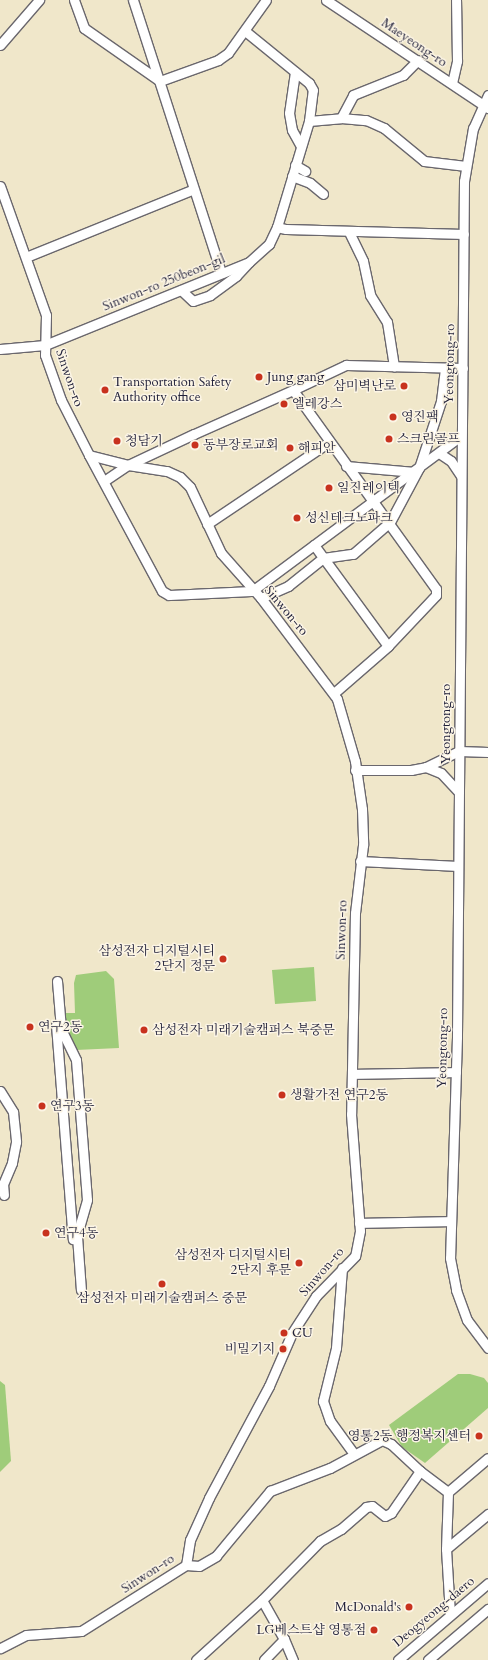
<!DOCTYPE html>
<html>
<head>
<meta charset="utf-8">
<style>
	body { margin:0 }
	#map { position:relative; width:488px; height:1660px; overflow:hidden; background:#f0e7ca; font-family:Cardo,"Noto Serif KR",serif }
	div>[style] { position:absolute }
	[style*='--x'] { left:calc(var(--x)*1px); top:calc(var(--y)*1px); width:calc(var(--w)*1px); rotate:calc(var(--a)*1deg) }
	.green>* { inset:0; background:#9fcc7a }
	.roads { filter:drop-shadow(1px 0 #6a676d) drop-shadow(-1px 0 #6a676d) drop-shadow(0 1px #6a676d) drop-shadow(0 -1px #6a676d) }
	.minor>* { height:9px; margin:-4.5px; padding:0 4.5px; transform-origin:4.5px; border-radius:4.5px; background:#fff }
	.dots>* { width:11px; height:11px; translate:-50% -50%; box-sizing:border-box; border:2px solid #fcf5e5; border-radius:50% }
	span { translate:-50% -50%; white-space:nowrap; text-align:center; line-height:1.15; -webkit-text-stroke:3px #fcf5e5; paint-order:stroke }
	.street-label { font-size:13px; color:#22223b }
	.poi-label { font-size:13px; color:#22223b }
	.left { translate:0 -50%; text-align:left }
	.right { translate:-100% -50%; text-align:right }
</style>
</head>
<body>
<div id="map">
	<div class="green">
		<i style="clip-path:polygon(314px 967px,316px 1001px,275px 1004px,272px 970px)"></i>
		<i style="clip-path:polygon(106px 971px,114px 979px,119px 1048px,76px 1050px,66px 1034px,62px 1013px,75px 1013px,74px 983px,76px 975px)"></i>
		<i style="clip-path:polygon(458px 1374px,470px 1374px,484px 1378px,488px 1383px,488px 1408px,425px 1463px,402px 1447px,389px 1425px)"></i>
		<i style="clip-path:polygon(0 1381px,5px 1385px,11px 1461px,0 1472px)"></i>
	</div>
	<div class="roads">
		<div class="minor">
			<i style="--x:74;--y:0;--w:30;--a:70"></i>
			<i style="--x:84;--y:28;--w:93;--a:34.9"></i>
			<i style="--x:160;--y:81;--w:62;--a:-19.9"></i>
			<i style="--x:218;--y:60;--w:12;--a:-35"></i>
			<i style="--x:228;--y:53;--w:65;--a:-54.4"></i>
			<i style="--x:133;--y:0;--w:287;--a:72.1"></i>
			<i style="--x:326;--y:0;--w:195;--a:33.7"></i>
			<i style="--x:0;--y:45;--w:60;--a:-49.1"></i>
			<i style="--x:295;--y:72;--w:41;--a:98.3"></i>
			<i style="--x:289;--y:113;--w:17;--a:80"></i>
			<i style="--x:292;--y:130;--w:18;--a:61"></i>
			<i style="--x:452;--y:83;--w:23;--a:-77"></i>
			<i style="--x:457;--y:61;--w:61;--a:-90.9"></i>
			<i style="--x:488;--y:95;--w:36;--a:114"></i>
			<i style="--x:473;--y:128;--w:54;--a:99.6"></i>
			<i style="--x:464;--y:181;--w:856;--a:90.47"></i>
			<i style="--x:457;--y:1037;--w:221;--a:91.8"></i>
			<i style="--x:450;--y:1258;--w:33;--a:79"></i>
			<i style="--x:456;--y:1290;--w:32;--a:70"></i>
			<i style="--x:467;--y:1320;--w:35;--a:53"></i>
			<i style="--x:341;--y:118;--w:26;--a:-62"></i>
			<i style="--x:353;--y:95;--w:54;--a:-21.8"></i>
			<i style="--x:403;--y:75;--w:21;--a:-45"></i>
			<i style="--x:309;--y:121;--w:32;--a:-5"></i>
			<i style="--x:341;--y:118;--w:25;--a:5"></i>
			<i style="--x:366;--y:120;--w:20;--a:24"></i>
			<i style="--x:384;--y:128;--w:52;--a:39.5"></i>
			<i style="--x:424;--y:161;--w:42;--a:6.8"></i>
			<i style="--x:295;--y:165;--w:12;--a:31"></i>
			<i style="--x:292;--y:176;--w:19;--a:21"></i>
			<i style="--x:310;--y:183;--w:17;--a:40"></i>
			<i style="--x:0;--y:186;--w:137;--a:70.4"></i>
			<i style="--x:46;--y:315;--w:40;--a:91.4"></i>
			<i style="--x:45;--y:355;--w:48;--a:70.4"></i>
			<i style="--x:61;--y:400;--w:62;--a:63"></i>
			<i style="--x:89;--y:455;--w:40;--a:14.4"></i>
			<i style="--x:128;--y:465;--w:39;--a:9"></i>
			<i style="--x:167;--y:471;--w:14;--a:25"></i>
			<i style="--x:180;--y:477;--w:14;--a:45"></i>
			<i style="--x:190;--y:487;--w:73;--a:64.8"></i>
			<i style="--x:221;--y:553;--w:60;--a:48.4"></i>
			<i style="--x:261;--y:598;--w:126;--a:53"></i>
			<i style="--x:337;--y:699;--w:65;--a:73.8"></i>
			<i style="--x:355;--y:761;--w:49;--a:81.7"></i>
			<i style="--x:362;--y:809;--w:36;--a:88"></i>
			<i style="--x:363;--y:845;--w:68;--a:96.7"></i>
			<i style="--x:355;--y:913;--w:201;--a:91.1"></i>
			<i style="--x:351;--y:1114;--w:117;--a:85.6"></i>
			<i style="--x:360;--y:1231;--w:25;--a:101"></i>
			<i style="--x:355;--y:1256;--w:56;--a:134.3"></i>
			<i style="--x:316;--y:1296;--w:44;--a:123"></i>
			<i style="--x:292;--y:1333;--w:58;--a:113.5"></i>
			<i style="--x:269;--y:1386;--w:127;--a:118.2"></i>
			<i style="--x:209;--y:1498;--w:46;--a:114.3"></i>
			<i style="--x:190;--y:1540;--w:25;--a:99"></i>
			<i style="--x:186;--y:1565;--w:124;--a:147.8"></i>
			<i style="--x:81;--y:1631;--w:55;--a:175.8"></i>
			<i style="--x:26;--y:1635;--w:29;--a:153"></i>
			<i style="--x:277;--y:227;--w:9;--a:13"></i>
			<i style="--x:286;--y:229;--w:178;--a:1.6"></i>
			<i style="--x:349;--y:232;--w:32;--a:64"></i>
			<i style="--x:363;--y:261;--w:35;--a:78"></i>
			<i style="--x:370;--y:295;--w:32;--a:58"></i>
			<i style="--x:387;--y:322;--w:45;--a:81"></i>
			<i style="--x:26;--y:257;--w:179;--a:-22"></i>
			<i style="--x:181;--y:290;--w:16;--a:43"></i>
			<i style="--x:193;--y:301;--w:18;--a:-19"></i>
			<i style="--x:210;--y:295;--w:32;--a:-36"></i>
			<i style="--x:236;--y:276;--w:16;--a:-47"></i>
			<i style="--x:0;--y:349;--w:45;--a:-5.1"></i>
			<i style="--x:45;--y:345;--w:220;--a:-22.1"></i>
			<i style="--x:249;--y:262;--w:27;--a:-42"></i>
			<i style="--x:269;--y:244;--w:19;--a:-65"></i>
			<i style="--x:277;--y:227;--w:111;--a:-73.2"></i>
			<i style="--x:309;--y:121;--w:31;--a:-83"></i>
			<i style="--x:313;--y:90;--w:8;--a:-120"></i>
			<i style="--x:309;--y:83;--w:82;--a:-140.9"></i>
			<i style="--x:439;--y:453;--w:14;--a:34"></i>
			<i style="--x:451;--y:461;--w:18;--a:56"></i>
			<i style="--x:89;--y:455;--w:154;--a:61.8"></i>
			<i style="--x:162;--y:591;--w:8;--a:30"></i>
			<i style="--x:169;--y:595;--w:83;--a:-2.8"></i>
			<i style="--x:252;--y:591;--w:260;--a:-36.6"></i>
			<i style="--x:346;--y:466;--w:69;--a:5"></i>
			<i style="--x:104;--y:481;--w:29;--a:-34"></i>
			<i style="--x:128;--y:465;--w:73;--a:-25.2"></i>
			<i style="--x:194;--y:434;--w:108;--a:-24"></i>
			<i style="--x:207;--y:524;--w:147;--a:-33.9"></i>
			<i style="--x:314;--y:545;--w:125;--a:53.8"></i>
			<i style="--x:261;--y:598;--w:30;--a:-24"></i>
			<i style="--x:288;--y:586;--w:45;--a:-38.7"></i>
			<i style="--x:323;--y:558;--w:30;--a:-8"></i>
			<i style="--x:353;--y:554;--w:49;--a:-40.9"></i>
			<i style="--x:390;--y:522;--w:61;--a:-61.8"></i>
			<i style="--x:419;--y:468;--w:71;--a:-71.8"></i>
			<i style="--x:441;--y:401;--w:32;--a:-83"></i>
			<i style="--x:334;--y:693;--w:72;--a:-41"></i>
			<i style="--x:388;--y:646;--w:70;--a:-46.7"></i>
			<i style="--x:436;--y:595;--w:6;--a:-90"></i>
			<i style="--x:436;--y:589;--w:245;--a:-125.7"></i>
			<i style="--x:293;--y:390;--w:59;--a:-25.3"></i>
			<i style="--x:346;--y:365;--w:117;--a:1.5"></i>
			<i style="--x:426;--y:767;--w:16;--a:22"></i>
			<i style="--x:441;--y:773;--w:26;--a:47"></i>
			<i style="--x:355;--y:770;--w:56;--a:0"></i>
			<i style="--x:411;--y:770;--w:15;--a:-11"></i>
			<i style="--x:426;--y:767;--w:37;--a:-26"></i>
			<i style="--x:459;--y:751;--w:29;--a:2"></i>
			<i style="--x:360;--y:861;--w:98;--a:2.9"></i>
			<i style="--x:57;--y:981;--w:48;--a:85.2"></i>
			<i style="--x:61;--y:1029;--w:34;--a:64"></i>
			<i style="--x:76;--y:1060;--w:140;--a:85.5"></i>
			<i style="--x:87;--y:1200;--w:37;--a:106"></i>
			<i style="--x:77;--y:1236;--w:54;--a:85.8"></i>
			<i style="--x:56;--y:1025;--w:215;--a:85.5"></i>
			<i style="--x:352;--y:1074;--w:104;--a:-1.1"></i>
			<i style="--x:0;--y:1091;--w:25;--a:58"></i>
			<i style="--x:13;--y:1112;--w:30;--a:84"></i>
			<i style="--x:16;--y:1142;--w:21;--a:101"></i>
			<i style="--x:12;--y:1163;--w:23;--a:113"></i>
			<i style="--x:3;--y:1184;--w:11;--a:85"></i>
			<i style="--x:359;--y:1223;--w:92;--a:-1.2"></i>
			<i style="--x:342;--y:1268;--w:80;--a:94.3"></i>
			<i style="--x:336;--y:1348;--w:55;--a:103.8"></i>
			<i style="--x:323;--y:1401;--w:21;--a:71"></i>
			<i style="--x:330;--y:1421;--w:41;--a:54"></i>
			<i style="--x:448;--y:1492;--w:52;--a:-40.4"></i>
			<i style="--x:446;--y:1549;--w:55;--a:-39.8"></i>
			<i style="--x:186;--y:1565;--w:13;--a:4"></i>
			<i style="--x:199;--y:1566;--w:20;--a:-30"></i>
			<i style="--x:216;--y:1556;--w:85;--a:-50.3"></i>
			<i style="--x:270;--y:1491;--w:64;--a:-21"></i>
			<i style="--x:330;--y:1468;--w:59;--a:-28.3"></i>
			<i style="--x:382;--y:1440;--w:10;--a:24"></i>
			<i style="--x:391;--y:1444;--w:40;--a:43"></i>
			<i style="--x:420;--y:1471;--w:35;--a:37"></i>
			<i style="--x:448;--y:1492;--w:57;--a:92"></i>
			<i style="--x:446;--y:1549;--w:65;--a:86.5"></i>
			<i style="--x:262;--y:1600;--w:45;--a:60.6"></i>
			<i style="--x:196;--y:1660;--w:89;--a:-42.3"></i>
			<i style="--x:262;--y:1600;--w:83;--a:-45.5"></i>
			<i style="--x:320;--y:1541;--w:24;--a:-30"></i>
			<i style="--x:341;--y:1529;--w:33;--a:-41"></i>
			<i style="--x:366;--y:1507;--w:6;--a:-9"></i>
			<i style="--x:372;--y:1506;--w:16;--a:38"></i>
			<i style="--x:385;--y:1516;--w:7;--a:-27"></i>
			<i style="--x:391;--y:1513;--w:51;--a:-55.4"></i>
			<i style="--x:264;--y:1660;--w:29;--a:-46"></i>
			<i style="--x:284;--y:1639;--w:23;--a:67"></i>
			<i style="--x:398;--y:1660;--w:118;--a:-40.5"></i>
			<i style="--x:428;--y:1660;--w:79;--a:-40.4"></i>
		</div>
	</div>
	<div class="dots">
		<i style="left:259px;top:377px;background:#c8321e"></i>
		<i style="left:404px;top:386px;background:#c8321e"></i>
		<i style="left:105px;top:390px;background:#c8321e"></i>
		<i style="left:284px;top:404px;background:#c8321e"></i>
		<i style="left:393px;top:417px;background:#c8321e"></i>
		<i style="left:389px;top:439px;background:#c8321e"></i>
		<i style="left:117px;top:441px;background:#c8321e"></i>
		<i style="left:195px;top:445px;background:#c8321e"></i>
		<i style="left:290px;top:448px;background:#c8321e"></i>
		<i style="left:329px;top:488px;background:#c8321e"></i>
		<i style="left:297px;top:518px;background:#c8321e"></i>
		<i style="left:223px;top:959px;background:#c8321e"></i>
		<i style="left:30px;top:1027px;background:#c8321e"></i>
		<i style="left:144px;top:1030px;background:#c8321e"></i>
		<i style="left:282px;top:1095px;background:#c8321e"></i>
		<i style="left:42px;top:1106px;background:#c8321e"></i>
		<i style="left:46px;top:1233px;background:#c8321e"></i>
		<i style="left:299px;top:1263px;background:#c8321e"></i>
		<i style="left:162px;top:1284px;background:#c8321e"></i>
		<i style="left:284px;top:1333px;background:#c8321e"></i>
		<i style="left:283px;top:1349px;background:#c8321e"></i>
		<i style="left:479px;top:1436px;background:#c8321e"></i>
		<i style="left:409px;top:1607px;background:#c8321e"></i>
		<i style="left:374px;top:1630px;background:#c8321e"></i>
	</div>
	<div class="street-label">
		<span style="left:414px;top:43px;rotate:34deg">Maeyeong-ro</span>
		<span style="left:164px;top:283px;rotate:-22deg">Sinwon-ro 250beon-gil</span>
		<span style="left:450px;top:364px;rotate:-89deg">Yeongtong-ro</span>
		<span style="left:69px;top:378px;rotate:71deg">Sinwon-ro</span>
		<span style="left:286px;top:611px;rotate:50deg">Sinwon-ro</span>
		<span style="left:446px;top:724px;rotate:-90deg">Yeongtong-ro</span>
		<span style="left:342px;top:930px;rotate:-88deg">Sinwon-ro</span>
		<span style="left:443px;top:1048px;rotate:-89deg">Yeongtong-ro</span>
		<span style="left:322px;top:1272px;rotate:-49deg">Sinwon-ro</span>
		<span style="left:148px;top:1574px;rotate:-33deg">Sinwon-ro</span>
		<span style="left:434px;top:1612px;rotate:-40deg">Deogyeong-daero</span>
	</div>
	<div class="poi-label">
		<span class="left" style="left:267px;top:377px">Jung gang</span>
		<span class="left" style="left:113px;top:390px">Transportation Safety<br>Authority office</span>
		<span class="right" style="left:396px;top:386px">삼미벽난로</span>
		<span class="left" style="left:292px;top:404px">엘레강스</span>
		<span class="left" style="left:401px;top:417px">영진팩</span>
		<span class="left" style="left:397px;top:439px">스크린골프</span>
		<span class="left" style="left:125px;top:441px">청담기</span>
		<span class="left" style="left:203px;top:445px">동부장로교회</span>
		<span class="left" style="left:298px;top:448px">해피안</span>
		<span class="left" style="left:337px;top:488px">일진레이텍</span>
		<span class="left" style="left:305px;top:518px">성신테크노파크</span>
		<span class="right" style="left:215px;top:959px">삼성전자 디지털시티<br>2단지 정문</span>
		<span class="left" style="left:38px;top:1027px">연구2동</span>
		<span class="left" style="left:152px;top:1030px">삼성전자 미래기술캠퍼스 북중문</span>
		<span class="left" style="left:290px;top:1095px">생활가전 연구2동</span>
		<span class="left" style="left:50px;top:1106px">연구3동</span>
		<span class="left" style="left:54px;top:1233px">연구4동</span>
		<span class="right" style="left:291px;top:1263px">삼성전자 디지털시티<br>2단지 후문</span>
		<span style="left:162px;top:1298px">삼성전자 미래기술캠퍼스 중문</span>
		<span class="left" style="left:292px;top:1333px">CU</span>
		<span class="right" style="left:275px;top:1349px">비밀기지</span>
		<span class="right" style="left:471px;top:1436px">영통2동 행정복지센터</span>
		<span class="right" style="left:401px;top:1607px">McDonald's</span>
		<span class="right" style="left:366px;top:1630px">LG베스트샵 영통점</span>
	</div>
</div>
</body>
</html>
